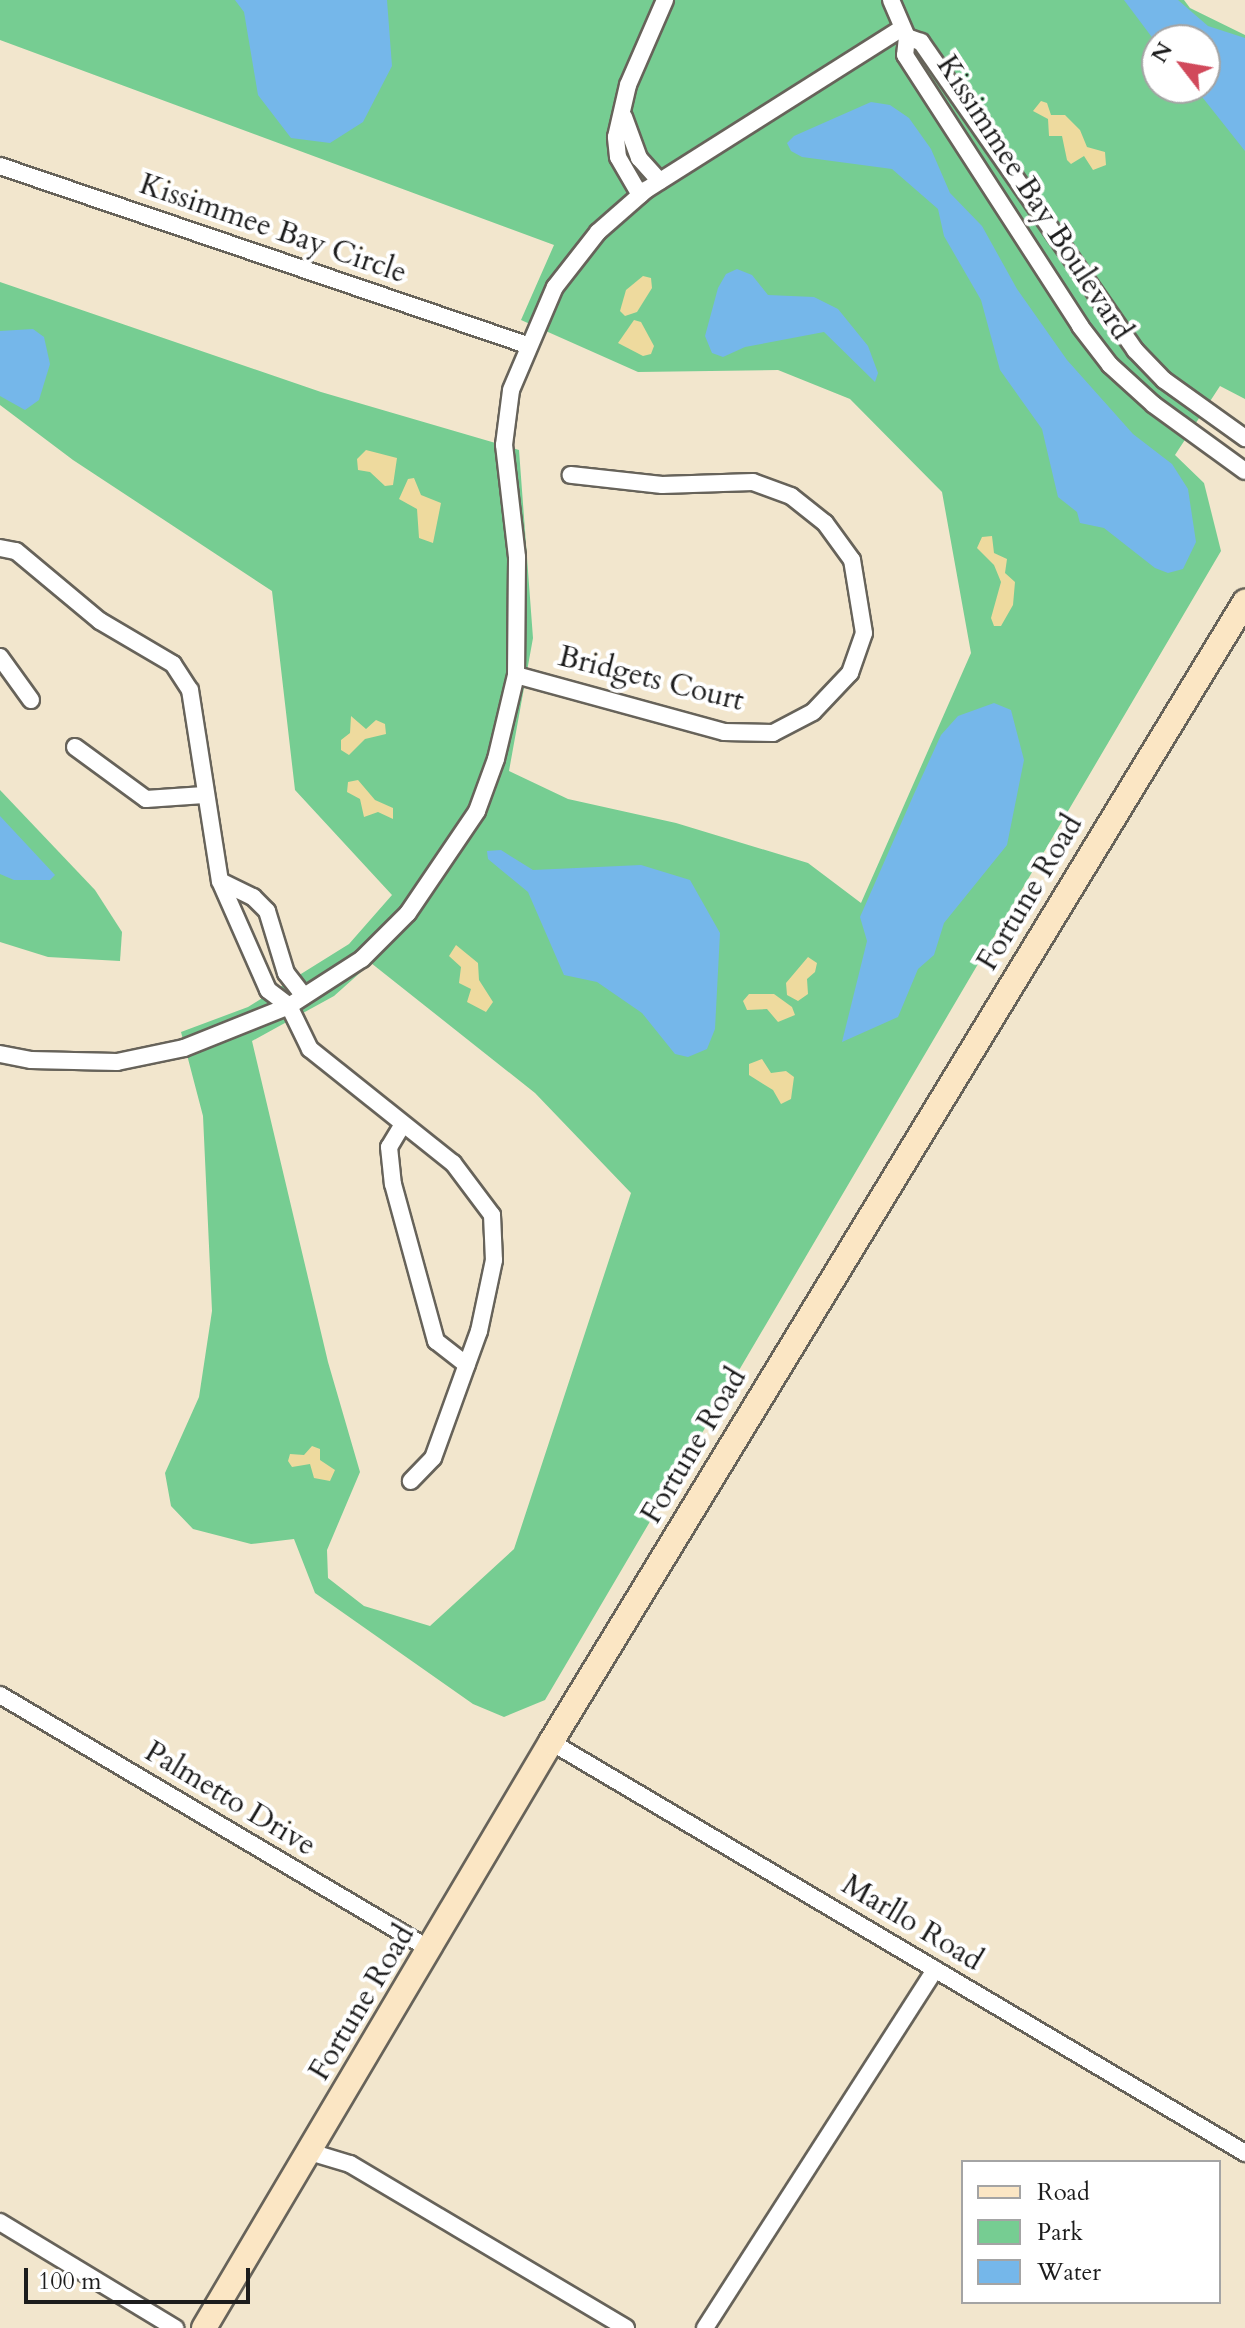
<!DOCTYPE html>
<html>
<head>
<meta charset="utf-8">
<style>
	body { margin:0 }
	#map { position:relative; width:1245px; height:2328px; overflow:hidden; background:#f2e6cd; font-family:Cardo,serif }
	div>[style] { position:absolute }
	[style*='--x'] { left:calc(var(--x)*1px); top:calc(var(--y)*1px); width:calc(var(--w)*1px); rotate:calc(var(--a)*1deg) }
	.green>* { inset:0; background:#76cd92 }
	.sand>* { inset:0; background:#eeda9e }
	.water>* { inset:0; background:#75b7ea }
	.roads { filter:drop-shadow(2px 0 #67635a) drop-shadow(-2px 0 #67635a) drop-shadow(0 2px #67635a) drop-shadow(0 -2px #67635a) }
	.street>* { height:16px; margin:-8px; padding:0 8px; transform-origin:8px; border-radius:8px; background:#fff }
	.secondary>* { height:24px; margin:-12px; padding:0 12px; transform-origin:12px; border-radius:12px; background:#fbe6c4 }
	span { translate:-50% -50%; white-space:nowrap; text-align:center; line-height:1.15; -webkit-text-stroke:8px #fff; paint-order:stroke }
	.street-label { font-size:30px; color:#1c1c1c }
	.legend { position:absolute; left:961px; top:2160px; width:260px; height:144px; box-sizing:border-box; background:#fff; border:2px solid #a4a4a4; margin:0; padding:10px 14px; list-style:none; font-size:24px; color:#1c1c1c }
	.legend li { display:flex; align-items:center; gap:16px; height:40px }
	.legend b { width:40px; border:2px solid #a4a4a4 }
	.north { position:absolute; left:1141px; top:24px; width:80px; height:80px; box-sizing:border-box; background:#fff; border:2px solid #a4a4a4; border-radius:50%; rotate:301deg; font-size:22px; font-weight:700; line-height:32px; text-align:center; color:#1c1c1c }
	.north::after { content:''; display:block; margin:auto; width:28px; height:36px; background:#d1495b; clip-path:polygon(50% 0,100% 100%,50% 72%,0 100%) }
	.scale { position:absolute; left:24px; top:2268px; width:226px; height:36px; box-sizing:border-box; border:4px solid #1c1c1c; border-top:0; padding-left:10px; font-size:24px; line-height:28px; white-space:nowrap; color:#1c1c1c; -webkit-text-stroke:6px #fff; paint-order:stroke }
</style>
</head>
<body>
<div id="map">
	<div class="green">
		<i style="clip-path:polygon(evenodd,0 0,1184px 0,1190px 8px,1245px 35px,1245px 399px,1220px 386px,1175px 455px,1204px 483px,1221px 551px,545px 1700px,504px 1717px,473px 1704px,315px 1593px,294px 1539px,251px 1544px,193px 1529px,171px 1506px,165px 1473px,199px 1397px,212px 1311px,203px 1116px,181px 1032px,248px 1007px,349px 944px,392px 895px,295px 790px,272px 591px,73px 460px,0 405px,0 282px,321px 392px,519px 450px,533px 638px,509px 771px,568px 799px,676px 823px,808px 863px,861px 903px,971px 653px,942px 492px,850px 399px,778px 370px,638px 372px,521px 320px,554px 245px,0 40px,0 0,1157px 40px,1205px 40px,1205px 88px,1157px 88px,1157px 40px,0 0,371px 963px,535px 1093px,631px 1193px,514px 1549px,430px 1626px,364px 1606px,328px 1578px,327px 1550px,360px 1472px,328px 1362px,252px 1041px,334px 996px,371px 963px)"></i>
		<i style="clip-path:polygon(0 790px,95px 890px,122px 932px,120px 961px,48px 957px,0 942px)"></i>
	</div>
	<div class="sand">
		<i style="clip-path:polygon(1041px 101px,1047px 103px,1051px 115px,1065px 115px,1080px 130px,1087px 147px,1105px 152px,1106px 165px,1093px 170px,1084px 156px,1071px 164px,1067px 160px,1062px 136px,1049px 136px,1048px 119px,1033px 111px)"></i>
		<i style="clip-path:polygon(643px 276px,651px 278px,652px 288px,637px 312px,625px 316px,620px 311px,626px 290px)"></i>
		<i style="clip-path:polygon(634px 320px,641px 322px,654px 346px,651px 354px,643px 356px,618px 343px)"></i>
		<i style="clip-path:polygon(366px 450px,397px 458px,393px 485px,385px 486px,370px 472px,358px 470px,357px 459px)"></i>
		<i style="clip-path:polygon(414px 478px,421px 495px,441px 503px,433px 543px,419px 538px,417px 509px,399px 499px,408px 479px)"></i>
		<i style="clip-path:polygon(992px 536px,994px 553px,1007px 559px,1005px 573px,1015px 582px,1013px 605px,1001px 626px,994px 626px,991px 618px,1001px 582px,994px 565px,977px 548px,982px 537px)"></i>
		<i style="clip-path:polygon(351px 716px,366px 729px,376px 720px,385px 724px,386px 734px,365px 739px,349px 755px,341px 750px,341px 740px,350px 733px)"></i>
		<i style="clip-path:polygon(358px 780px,375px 800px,393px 808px,393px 819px,378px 812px,364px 817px,360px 799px,347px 792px,348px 782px)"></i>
		<i style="clip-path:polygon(456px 945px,478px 963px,479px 980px,493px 1002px,486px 1012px,467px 1002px,471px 989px,459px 983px,461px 967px,449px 956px)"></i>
		<i style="clip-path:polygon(808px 957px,817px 963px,815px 972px,807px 979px,808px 994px,798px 1001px,787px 995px,786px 983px)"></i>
		<i style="clip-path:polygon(749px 994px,774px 994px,792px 1007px,795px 1015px,778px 1022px,767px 1009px,747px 1010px,743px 1001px)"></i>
		<i style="clip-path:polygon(762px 1059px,771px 1073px,786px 1071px,794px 1077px,791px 1099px,781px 1104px,773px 1090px,749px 1075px,749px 1064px)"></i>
		<i style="clip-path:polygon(312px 1446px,320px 1449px,320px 1460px,335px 1470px,330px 1481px,314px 1478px,310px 1464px,292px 1467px,288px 1461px,290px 1454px,304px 1455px)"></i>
	</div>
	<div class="water">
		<i style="clip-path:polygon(235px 0,387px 0,392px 66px,363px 122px,330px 143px,291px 138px,258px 95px,244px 12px)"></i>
		<i style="clip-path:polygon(1124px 0,1178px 0,1208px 26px,1245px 38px,1245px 151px,1195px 88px,1205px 88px,1205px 40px,1157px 44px)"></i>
		<i style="clip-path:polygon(871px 102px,890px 105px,909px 118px,931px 149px,950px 193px,982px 226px,1017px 289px,1067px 360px,1133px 434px,1172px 464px,1188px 489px,1196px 542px,1183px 569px,1168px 573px,1155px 568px,1104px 528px,1080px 523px,1077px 512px,1058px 497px,1042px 429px,1000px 370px,981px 300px,944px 236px,938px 209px,892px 169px,802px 157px,791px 151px,787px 143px,794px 136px)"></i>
		<i style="clip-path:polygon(737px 269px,752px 275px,768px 295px,814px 297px,838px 309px,868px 346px,878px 373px,875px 382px,824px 332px,745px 347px,723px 357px,712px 353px,705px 336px,718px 288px,726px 274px)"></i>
		<i style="clip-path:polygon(33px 329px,44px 337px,50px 364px,39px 400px,25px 410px,0 396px,0 331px)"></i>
		<i style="clip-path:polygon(994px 703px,1011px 710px,1024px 760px,1007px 845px,944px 923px,934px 955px,918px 969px,898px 1017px,842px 1042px,867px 941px,860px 917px,914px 794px,941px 735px,958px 716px)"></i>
		<i style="clip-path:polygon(0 816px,55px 875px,50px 880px,14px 880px,0 874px)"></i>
		<i style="clip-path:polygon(501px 850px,533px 870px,641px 865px,690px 880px,720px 933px,715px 1029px,707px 1049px,688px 1057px,675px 1054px,642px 1013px,597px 982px,564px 975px,528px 892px,488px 859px,487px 851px)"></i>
	</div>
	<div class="roads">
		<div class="street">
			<i style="--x:891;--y:0;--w:40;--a:66.6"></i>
			<i style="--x:907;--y:37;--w:18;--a:96"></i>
			<i style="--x:905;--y:55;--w:323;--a:57.1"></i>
			<i style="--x:1080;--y:326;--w:49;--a:52.4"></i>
			<i style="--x:1110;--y:365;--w:59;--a:42.3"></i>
			<i style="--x:1154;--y:405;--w:112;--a:36"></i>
			<i style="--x:907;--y:37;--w:15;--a:20"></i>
			<i style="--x:921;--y:42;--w:375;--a:55.2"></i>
			<i style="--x:1135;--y:350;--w:42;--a:46"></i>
			<i style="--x:1164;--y:380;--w:100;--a:35.6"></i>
			<i style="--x:624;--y:117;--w:44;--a:69.9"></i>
			<i style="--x:639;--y:158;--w:31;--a:48"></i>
			<i style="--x:0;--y:166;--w:557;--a:18.76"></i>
			<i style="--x:640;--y:195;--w:44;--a:-120.1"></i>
			<i style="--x:618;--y:157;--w:20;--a:-96"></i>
			<i style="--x:616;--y:137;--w:53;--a:-77"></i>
			<i style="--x:628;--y:85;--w:93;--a:-66.5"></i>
			<i style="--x:0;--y:548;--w:16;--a:11"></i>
			<i style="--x:16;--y:551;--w:109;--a:39.8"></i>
			<i style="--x:100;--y:621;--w:85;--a:30.5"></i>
			<i style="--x:173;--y:664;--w:31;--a:57"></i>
			<i style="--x:190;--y:690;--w:193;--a:81.1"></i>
			<i style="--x:220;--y:881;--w:119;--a:66.2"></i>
			<i style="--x:268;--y:990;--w:26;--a:37"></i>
			<i style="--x:289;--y:1006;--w:48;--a:64"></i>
			<i style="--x:310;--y:1049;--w:183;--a:38.6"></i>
			<i style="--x:453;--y:1163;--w:65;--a:53.1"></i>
			<i style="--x:492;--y:1215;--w:45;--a:87.5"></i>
			<i style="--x:494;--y:1260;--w:73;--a:101.9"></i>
			<i style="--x:479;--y:1331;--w:135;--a:109.9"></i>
			<i style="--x:433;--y:1458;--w:32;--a:134"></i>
			<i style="--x:0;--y:657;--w:53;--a:54.2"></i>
			<i style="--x:516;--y:675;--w:216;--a:15.3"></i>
			<i style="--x:724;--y:732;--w:49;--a:1.2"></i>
			<i style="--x:773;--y:733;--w:45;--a:-27.7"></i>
			<i style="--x:813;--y:712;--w:54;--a:-46.5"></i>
			<i style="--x:850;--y:673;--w:42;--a:-70.7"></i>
			<i style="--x:864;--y:633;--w:74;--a:-99.3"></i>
			<i style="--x:852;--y:560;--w:46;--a:-126.1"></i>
			<i style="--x:825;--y:523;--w:43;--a:-141.5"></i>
			<i style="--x:791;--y:496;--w:40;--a:-159.8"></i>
			<i style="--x:753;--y:482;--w:91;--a:178.1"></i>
			<i style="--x:662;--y:485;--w:92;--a:-173.7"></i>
			<i style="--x:75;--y:747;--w:88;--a:36.2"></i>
			<i style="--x:146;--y:799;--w:58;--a:-3.9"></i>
			<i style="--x:220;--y:881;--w:37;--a:26"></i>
			<i style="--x:253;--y:897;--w:20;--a:45"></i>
			<i style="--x:267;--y:911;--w:65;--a:73"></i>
			<i style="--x:286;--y:973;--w:29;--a:52"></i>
			<i style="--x:0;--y:1054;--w:32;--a:11"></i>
			<i style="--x:31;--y:1060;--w:86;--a:1.3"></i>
			<i style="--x:117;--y:1062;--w:68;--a:-11.8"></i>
			<i style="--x:184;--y:1048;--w:113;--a:-21.8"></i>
			<i style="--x:289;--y:1006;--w:87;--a:-32.8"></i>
			<i style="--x:362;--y:959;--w:65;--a:-45"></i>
			<i style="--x:408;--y:913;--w:123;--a:-55.9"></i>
			<i style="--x:477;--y:811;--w:55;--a:-69.9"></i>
			<i style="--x:496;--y:759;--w:86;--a:-76.6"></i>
			<i style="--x:516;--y:675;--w:118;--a:-89.5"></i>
			<i style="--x:517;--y:557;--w:113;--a:-96.6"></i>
			<i style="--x:504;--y:445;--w:55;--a:-82.7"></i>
			<i style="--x:511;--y:390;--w:112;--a:-66.9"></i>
			<i style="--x:555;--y:287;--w:70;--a:-52"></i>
			<i style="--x:598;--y:232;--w:64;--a:-41.2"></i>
			<i style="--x:646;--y:190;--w:303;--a:-32.3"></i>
			<i style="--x:403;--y:1124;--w:27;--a:121"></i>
			<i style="--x:389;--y:1147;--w:37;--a:84"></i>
			<i style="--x:393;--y:1184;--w:163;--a:74.7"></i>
			<i style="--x:436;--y:1341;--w:39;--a:38"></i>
			<i style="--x:0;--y:1695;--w:501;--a:30.61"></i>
			<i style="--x:551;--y:1742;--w:807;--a:30.63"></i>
			<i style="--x:310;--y:2152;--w:42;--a:16.7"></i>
			<i style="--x:350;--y:2164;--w:321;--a:30.7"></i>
			<i style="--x:0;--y:2222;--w:205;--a:31.2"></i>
			<i style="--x:705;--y:2328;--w:426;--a:-57.3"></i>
		</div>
		<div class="secondary">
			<i style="--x:204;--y:2328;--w:681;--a:-59.37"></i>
			<i style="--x:551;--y:1742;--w:1335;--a:-58.67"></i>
		</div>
	</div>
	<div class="street-label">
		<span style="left:1034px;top:198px;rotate:57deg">Kissimmee Bay Boulevard</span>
		<span style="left:273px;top:229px;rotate:19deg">Kissimmee Bay Circle</span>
		<span style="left:651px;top:679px;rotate:14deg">Bridgets Court</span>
		<span style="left:1030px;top:893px;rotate:-59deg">Fortune Road</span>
		<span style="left:694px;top:1446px;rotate:-59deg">Fortune Road</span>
		<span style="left:230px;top:1799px;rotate:31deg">Palmetto Drive</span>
		<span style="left:912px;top:1923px;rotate:31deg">Marllo Road</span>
		<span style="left:362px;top:2003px;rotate:-59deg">Fortune Road</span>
	</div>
	<ul class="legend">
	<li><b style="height:10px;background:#fbe6c4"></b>Road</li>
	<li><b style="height:22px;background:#76cd92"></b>Park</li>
	<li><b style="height:22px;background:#75b7ea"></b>Water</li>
	</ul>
	<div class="north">N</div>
	<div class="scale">100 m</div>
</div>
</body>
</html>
